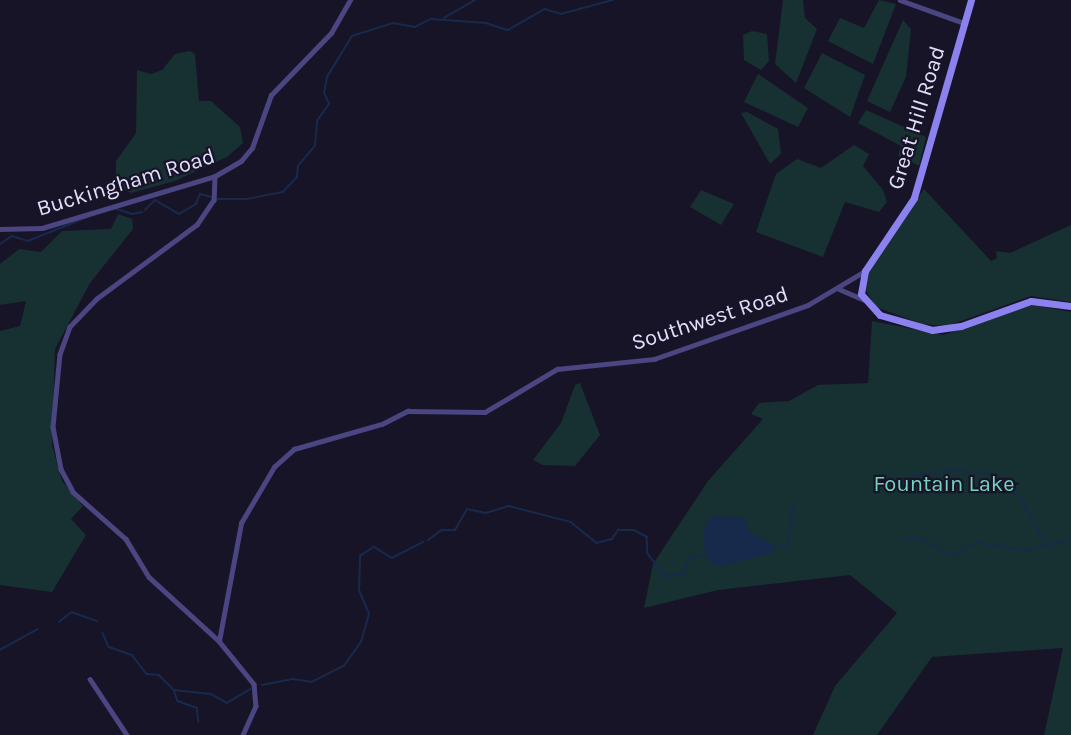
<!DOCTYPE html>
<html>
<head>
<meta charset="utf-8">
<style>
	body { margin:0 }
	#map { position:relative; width:1071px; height:735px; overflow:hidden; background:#181428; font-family:Karla,sans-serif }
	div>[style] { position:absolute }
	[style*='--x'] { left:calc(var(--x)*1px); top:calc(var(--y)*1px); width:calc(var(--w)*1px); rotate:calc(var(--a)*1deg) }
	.green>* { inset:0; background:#173031 }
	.water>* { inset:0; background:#182a4c }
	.stream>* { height:1.5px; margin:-0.75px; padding:0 0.75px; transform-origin:0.75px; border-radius:0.75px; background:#182a4c }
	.minor>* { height:4.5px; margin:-2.25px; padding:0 2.25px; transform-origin:2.25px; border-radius:2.25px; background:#4b4581 }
	.secondary>* { height:7px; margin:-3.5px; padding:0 3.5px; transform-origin:3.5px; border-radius:3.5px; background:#8b81ef }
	span { translate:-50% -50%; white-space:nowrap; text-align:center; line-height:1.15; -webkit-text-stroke:4.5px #181428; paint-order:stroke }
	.street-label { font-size:22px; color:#e3defb }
	.park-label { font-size:22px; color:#72d3c1 }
</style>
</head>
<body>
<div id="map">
	<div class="green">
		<i style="clip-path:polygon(783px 0,803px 0,805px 18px,817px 29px,796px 83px,775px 64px)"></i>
		<i style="clip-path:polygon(879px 0,896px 4px,873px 64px,828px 41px,840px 18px,864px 28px)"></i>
		<i style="clip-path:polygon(903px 20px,911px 29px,906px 77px,890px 112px,867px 101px)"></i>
		<i style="clip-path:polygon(752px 31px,767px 34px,769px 61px,761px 70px,744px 60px,743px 35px)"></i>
		<i style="clip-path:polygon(190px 51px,195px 54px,199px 101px,211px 101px,240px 127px,243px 143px,227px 157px,175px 181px,131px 193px,116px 186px,116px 161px,136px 133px,137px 70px,151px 74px,162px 70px,175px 54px)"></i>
		<i style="clip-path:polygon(822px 53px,865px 75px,850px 117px,804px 88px)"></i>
		<i style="clip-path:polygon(758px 74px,808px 108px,798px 127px,744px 102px)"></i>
		<i style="clip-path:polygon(866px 110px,926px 137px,919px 166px,898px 156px,901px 146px,858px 123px)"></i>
		<i style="clip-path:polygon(747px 112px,778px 129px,781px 154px,770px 164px,741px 113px)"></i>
		<i style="clip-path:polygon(854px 145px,869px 154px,863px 166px,883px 190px,887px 202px,879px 212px,845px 202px,823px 257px,756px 232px,776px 174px,797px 159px,821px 168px)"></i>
		<i style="clip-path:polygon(924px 189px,991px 261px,997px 258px,996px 251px,1010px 253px,1071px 225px,1071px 302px,1031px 296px,947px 326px,922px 324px,876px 307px,865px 289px,867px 275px)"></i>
		<i style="clip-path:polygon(701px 190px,734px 204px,721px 225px,690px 207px)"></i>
		<i style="clip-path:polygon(118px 214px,132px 219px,133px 229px,90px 283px,55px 349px,52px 445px,62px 481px,83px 506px,71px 519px,86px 535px,52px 592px,0 585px,0 331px,20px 326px,26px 301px,0 305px,0 264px,19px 249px,41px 252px,62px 231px,111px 229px)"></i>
		<i style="clip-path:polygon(1032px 305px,1071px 312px,1071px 735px,1044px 735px,1063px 648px,932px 657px,877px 735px,813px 735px,835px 686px,897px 613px,850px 575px,718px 590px,644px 608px,653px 564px,708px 481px,763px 419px,751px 414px,759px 403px,789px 401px,818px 385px,868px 383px,872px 321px,944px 335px)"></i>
		<i style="clip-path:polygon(580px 383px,600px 435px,575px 466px,543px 465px,533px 460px,561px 423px,575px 385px)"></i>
	</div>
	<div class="water">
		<i style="clip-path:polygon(712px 516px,744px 517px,748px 531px,771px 543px,774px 552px,723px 566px,711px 564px,703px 544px,704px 529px)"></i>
	</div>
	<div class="stream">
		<i style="--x:444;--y:18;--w:36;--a:-30"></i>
		<i style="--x:218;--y:199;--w:29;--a:0"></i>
		<i style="--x:247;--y:199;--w:37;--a:-11"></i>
		<i style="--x:283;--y:192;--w:21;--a:-47"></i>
		<i style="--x:297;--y:177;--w:11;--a:-85"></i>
		<i style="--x:298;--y:166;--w:26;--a:-50"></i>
		<i style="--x:315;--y:146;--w:25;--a:-85"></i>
		<i style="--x:317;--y:121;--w:21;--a:-55"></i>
		<i style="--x:329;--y:104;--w:12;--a:-114"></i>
		<i style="--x:324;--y:93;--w:16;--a:-79"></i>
		<i style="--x:327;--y:77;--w:48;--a:-58.6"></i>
		<i style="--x:352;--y:36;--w:43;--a:-17.6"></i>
		<i style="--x:393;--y:23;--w:22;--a:10"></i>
		<i style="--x:415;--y:27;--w:18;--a:-27"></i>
		<i style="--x:431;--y:19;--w:55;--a:4.2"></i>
		<i style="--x:486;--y:23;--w:23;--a:18"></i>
		<i style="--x:508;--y:30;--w:43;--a:-29.6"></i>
		<i style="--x:545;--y:9;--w:17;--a:17"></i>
		<i style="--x:561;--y:14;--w:54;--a:-15.1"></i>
		<i style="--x:114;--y:208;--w:19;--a:18"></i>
		<i style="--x:132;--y:214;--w:10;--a:-11"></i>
		<i style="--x:145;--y:210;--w:14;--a:-45"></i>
		<i style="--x:155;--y:200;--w:28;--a:30"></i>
		<i style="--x:179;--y:214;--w:20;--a:-30"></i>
		<i style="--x:196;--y:204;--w:11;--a:-68"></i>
		<i style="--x:200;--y:194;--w:12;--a:14"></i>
		<i style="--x:0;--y:244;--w:14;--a:-34"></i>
		<i style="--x:12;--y:236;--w:17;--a:17"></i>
		<i style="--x:28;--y:241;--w:70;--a:-21.8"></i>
		<i style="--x:912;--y:475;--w:41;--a:-7"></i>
		<i style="--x:953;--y:470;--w:37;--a:5"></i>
		<i style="--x:990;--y:473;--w:35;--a:37"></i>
		<i style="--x:1020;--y:497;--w:53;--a:60.5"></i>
		<i style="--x:902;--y:539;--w:20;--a:0"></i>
		<i style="--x:922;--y:539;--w:35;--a:29"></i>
		<i style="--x:953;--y:556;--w:27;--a:-31"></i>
		<i style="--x:976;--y:542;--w:51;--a:10.2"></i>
		<i style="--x:1026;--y:551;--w:47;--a:-14.9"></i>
		<i style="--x:428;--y:540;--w:17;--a:-36"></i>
		<i style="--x:442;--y:530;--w:13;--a:0"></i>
		<i style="--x:455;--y:530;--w:24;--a:-60"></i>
		<i style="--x:467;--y:509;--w:19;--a:12"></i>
		<i style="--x:486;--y:513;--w:24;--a:-17"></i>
		<i style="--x:509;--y:506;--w:64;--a:14.5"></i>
		<i style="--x:571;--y:522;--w:33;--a:39"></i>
		<i style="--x:597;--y:543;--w:16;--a:-15"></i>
		<i style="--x:612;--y:539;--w:11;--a:-56"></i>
		<i style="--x:618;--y:530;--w:16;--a:0"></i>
		<i style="--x:634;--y:530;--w:15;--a:28"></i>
		<i style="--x:647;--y:537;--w:17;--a:87"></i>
		<i style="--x:648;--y:554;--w:28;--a:51"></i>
		<i style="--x:666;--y:576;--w:18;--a:-6"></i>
		<i style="--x:684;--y:574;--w:17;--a:-73"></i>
		<i style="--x:689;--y:558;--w:16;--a:-11"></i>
		<i style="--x:772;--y:547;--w:15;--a:0"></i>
		<i style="--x:787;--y:547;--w:46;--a:-81.2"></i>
		<i style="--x:59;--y:622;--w:16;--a:-38"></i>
		<i style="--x:72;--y:612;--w:27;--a:20"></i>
		<i style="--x:103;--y:633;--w:15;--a:67"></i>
		<i style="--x:109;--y:647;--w:24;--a:19"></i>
		<i style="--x:132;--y:655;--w:24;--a:52"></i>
		<i style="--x:147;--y:674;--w:12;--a:5"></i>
		<i style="--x:159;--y:675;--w:21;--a:45"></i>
		<i style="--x:174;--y:690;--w:37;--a:6"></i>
		<i style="--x:211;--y:694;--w:18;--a:29"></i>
		<i style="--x:227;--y:703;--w:27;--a:-31"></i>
		<i style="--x:0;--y:650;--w:43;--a:-28.9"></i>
		<i style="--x:262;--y:685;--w:32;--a:-11"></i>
		<i style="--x:293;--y:679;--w:19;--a:9"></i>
		<i style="--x:312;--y:682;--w:36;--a:-27"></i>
		<i style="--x:344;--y:666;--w:29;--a:-55"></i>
		<i style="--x:361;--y:642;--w:29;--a:-74"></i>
		<i style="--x:369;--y:614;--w:26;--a:-113"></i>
		<i style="--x:359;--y:590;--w:34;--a:-88"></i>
		<i style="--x:360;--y:556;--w:17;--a:-33"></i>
		<i style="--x:374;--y:547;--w:21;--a:31"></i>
		<i style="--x:392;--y:558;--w:35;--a:-27"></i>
		<i style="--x:174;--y:690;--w:12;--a:70"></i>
		<i style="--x:178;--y:701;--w:20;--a:20"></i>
		<i style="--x:197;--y:708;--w:14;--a:82"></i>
	</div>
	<div class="minor">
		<i style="--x:900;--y:0;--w:68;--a:19.8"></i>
		<i style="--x:215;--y:176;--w:24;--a:92"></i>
		<i style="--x:214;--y:200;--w:30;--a:124"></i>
		<i style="--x:197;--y:225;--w:124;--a:143.5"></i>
		<i style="--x:97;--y:299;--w:39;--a:134"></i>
		<i style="--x:70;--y:327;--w:29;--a:110"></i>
		<i style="--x:60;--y:354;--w:73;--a:95.5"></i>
		<i style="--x:53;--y:427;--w:43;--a:79.2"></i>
		<i style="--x:61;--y:469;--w:26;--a:62"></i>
		<i style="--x:73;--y:492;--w:71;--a:41.6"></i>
		<i style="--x:126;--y:539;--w:44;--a:58.8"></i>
		<i style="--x:149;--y:577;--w:95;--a:42.4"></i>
		<i style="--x:219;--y:641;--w:55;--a:50.9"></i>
		<i style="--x:254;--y:684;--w:22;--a:85"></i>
		<i style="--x:256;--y:706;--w:32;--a:114"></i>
		<i style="--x:0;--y:229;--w:42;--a:-1.4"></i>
		<i style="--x:42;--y:228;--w:181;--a:-16.7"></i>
		<i style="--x:215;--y:176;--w:30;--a:-30"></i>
		<i style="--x:241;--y:161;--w:17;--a:-50"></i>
		<i style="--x:252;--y:148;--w:56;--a:-70.3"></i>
		<i style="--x:271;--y:95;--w:86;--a:-45.9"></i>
		<i style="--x:331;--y:33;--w:38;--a:-60"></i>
		<i style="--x:839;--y:289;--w:26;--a:23"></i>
		<i style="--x:219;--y:641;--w:120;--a:-79.4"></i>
		<i style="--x:241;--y:523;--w:65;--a:-59.5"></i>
		<i style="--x:274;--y:467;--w:27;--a:-42"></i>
		<i style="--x:294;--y:449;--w:91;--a:-15.9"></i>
		<i style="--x:382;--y:424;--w:29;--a:-27"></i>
		<i style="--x:408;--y:411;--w:77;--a:0.7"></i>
		<i style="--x:485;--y:412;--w:84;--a:-30.8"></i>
		<i style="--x:557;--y:369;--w:98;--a:-5.9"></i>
		<i style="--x:654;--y:359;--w:163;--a:-19.3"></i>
		<i style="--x:808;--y:305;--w:66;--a:-30.8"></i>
		<i style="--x:90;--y:679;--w:67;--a:56.5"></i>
	</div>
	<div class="secondary">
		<i style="--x:971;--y:0;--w:206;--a:106.1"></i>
		<i style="--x:914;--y:198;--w:88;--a:123.9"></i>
		<i style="--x:865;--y:271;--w:23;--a:100"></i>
		<i style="--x:861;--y:294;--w:28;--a:48"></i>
		<i style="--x:880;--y:315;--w:54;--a:16.1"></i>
		<i style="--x:932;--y:330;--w:29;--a:-8"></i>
		<i style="--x:961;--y:326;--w:74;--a:-19.7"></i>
		<i style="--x:1031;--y:301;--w:40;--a:7.1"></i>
	</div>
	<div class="street-label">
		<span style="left:917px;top:118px;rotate:-73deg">Great Hill Road</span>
		<span style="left:126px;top:183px;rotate:-17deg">Buckingham Road</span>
		<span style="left:710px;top:319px;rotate:-18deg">Southwest Road</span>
	</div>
	<div class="park-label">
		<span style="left:944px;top:485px">Fountain Lake</span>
	</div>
</div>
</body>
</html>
